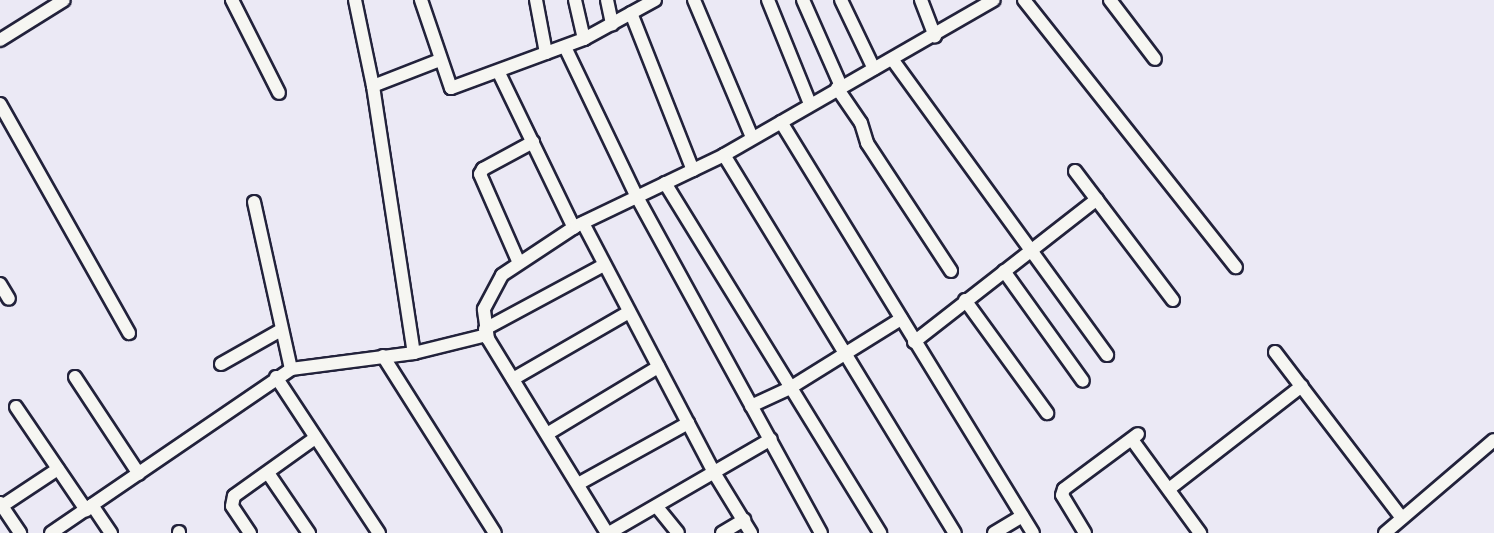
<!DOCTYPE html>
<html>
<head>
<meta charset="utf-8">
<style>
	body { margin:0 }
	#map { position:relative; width:1494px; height:533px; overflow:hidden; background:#ebe9f5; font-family:Dekko,sans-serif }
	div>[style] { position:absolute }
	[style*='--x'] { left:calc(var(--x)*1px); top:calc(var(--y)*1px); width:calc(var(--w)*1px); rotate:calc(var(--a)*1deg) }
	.roads { filter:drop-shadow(2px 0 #22223b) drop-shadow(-2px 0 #22223b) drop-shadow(0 2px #22223b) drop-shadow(0 -2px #22223b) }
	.minor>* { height:12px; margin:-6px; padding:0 6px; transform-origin:6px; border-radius:6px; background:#f6f6f2 }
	span { translate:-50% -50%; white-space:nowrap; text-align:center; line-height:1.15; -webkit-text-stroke:5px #f6f6f2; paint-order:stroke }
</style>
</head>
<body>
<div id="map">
	<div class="roads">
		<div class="minor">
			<i style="--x:232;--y:0;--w:104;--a:63.2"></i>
			<i style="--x:355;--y:0;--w:88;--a:78.2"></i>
			<i style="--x:373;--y:86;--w:270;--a:81.3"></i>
			<i style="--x:421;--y:0;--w:93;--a:71.2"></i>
			<i style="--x:451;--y:88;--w:142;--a:-20.2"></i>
			<i style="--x:584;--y:39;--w:81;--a:-28.8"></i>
			<i style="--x:536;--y:0;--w:54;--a:79.3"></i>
			<i style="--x:575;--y:0;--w:40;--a:77"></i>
			<i style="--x:607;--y:0;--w:25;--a:78"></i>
			<i style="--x:694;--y:0;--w:149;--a:67.1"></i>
			<i style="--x:768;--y:0;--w:112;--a:68"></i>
			<i style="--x:803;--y:0;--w:94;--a:66.2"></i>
			<i style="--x:841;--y:0;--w:76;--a:64.4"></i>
			<i style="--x:921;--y:0;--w:39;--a:69"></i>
			<i style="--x:1024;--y:0;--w:341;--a:51.6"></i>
			<i style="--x:1110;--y:0;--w:74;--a:52.7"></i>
			<i style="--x:631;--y:13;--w:169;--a:68.5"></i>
			<i style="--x:0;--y:40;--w:75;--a:-32"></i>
			<i style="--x:565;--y:47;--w:166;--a:64.4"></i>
			<i style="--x:637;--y:197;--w:383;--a:61.3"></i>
			<i style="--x:892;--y:59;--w:366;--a:54"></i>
			<i style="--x:499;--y:73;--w:172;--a:64.2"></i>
			<i style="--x:373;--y:86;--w:72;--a:-21.2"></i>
			<i style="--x:837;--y:88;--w:42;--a:55.6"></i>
			<i style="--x:861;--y:123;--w:21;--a:73"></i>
			<i style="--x:867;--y:143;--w:153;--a:56.7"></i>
			<i style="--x:0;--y:104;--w:263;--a:60.6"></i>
			<i style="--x:781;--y:122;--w:482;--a:58.5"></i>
			<i style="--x:724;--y:155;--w:443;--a:58.6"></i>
			<i style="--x:1075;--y:171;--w:162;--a:52.8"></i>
			<i style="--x:665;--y:183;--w:411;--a:58.4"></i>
			<i style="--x:254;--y:202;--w:171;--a:77.5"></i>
			<i style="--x:583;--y:223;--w:280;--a:62.3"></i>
			<i style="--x:713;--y:471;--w:73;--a:58.5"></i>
			<i style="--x:519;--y:263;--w:97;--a:-113.7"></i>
			<i style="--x:480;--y:174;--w:6;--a:-59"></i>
			<i style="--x:483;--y:169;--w:57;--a:-28.4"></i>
			<i style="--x:1004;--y:271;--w:135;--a:54.3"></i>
			<i style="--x:0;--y:284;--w:17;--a:59"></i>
			<i style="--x:965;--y:300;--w:140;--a:54"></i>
			<i style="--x:485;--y:329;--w:135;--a:-28.3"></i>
			<i style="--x:914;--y:342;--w:232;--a:-38"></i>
			<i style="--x:1275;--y:352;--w:209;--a:52.6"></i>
			<i style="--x:383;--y:356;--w:209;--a:57.7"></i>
			<i style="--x:221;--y:364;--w:69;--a:-29.5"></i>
			<i style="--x:75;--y:377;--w:116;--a:56.6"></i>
			<i style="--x:276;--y:377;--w:187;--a:56.6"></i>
			<i style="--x:513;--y:379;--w:134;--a:-30"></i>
			<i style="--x:751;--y:406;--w:43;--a:-24.8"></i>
			<i style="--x:790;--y:388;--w:131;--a:-31.9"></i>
			<i style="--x:16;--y:407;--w:125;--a:55.8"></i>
			<i style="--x:547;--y:434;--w:130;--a:-31.1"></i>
			<i style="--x:1133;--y:441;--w:114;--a:53.9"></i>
			<i style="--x:268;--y:473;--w:73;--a:55.7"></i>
			<i style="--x:578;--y:484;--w:126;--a:-29"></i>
			<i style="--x:1169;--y:489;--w:168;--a:-37.8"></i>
			<i style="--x:0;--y:503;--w:36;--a:56"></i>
			<i style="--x:92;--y:505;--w:34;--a:56"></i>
			<i style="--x:2;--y:506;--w:67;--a:-33.5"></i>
			<i style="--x:657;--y:507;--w:33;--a:51"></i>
			<i style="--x:179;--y:532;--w:1;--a:90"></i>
			<i style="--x:51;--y:533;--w:291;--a:-34.3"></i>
			<i style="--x:291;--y:369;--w:124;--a:-7.4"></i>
			<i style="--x:414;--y:353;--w:75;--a:-13.9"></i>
			<i style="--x:250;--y:533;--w:32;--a:-124"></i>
			<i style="--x:232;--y:506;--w:10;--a:-79"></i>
			<i style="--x:234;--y:496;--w:100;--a:-35.6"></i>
			<i style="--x:607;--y:533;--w:228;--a:-121.5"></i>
			<i style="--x:488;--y:339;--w:30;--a:-98"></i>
			<i style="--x:484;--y:309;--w:38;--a:-62"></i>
			<i style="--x:502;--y:275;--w:89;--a:-33.5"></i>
			<i style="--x:576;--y:226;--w:164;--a:-25.6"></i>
			<i style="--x:724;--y:155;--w:311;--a:-29.9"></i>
			<i style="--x:609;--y:533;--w:187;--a:-30.1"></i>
			<i style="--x:722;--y:533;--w:26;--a:-31"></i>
			<i style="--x:994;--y:533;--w:33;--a:-31"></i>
			<i style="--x:1085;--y:533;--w:44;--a:-121.2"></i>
			<i style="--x:1062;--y:495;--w:6;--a:-72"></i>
			<i style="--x:1064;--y:489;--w:92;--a:-36.6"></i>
			<i style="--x:1385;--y:533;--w:143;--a:-40.5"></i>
		</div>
	</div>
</div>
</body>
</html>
